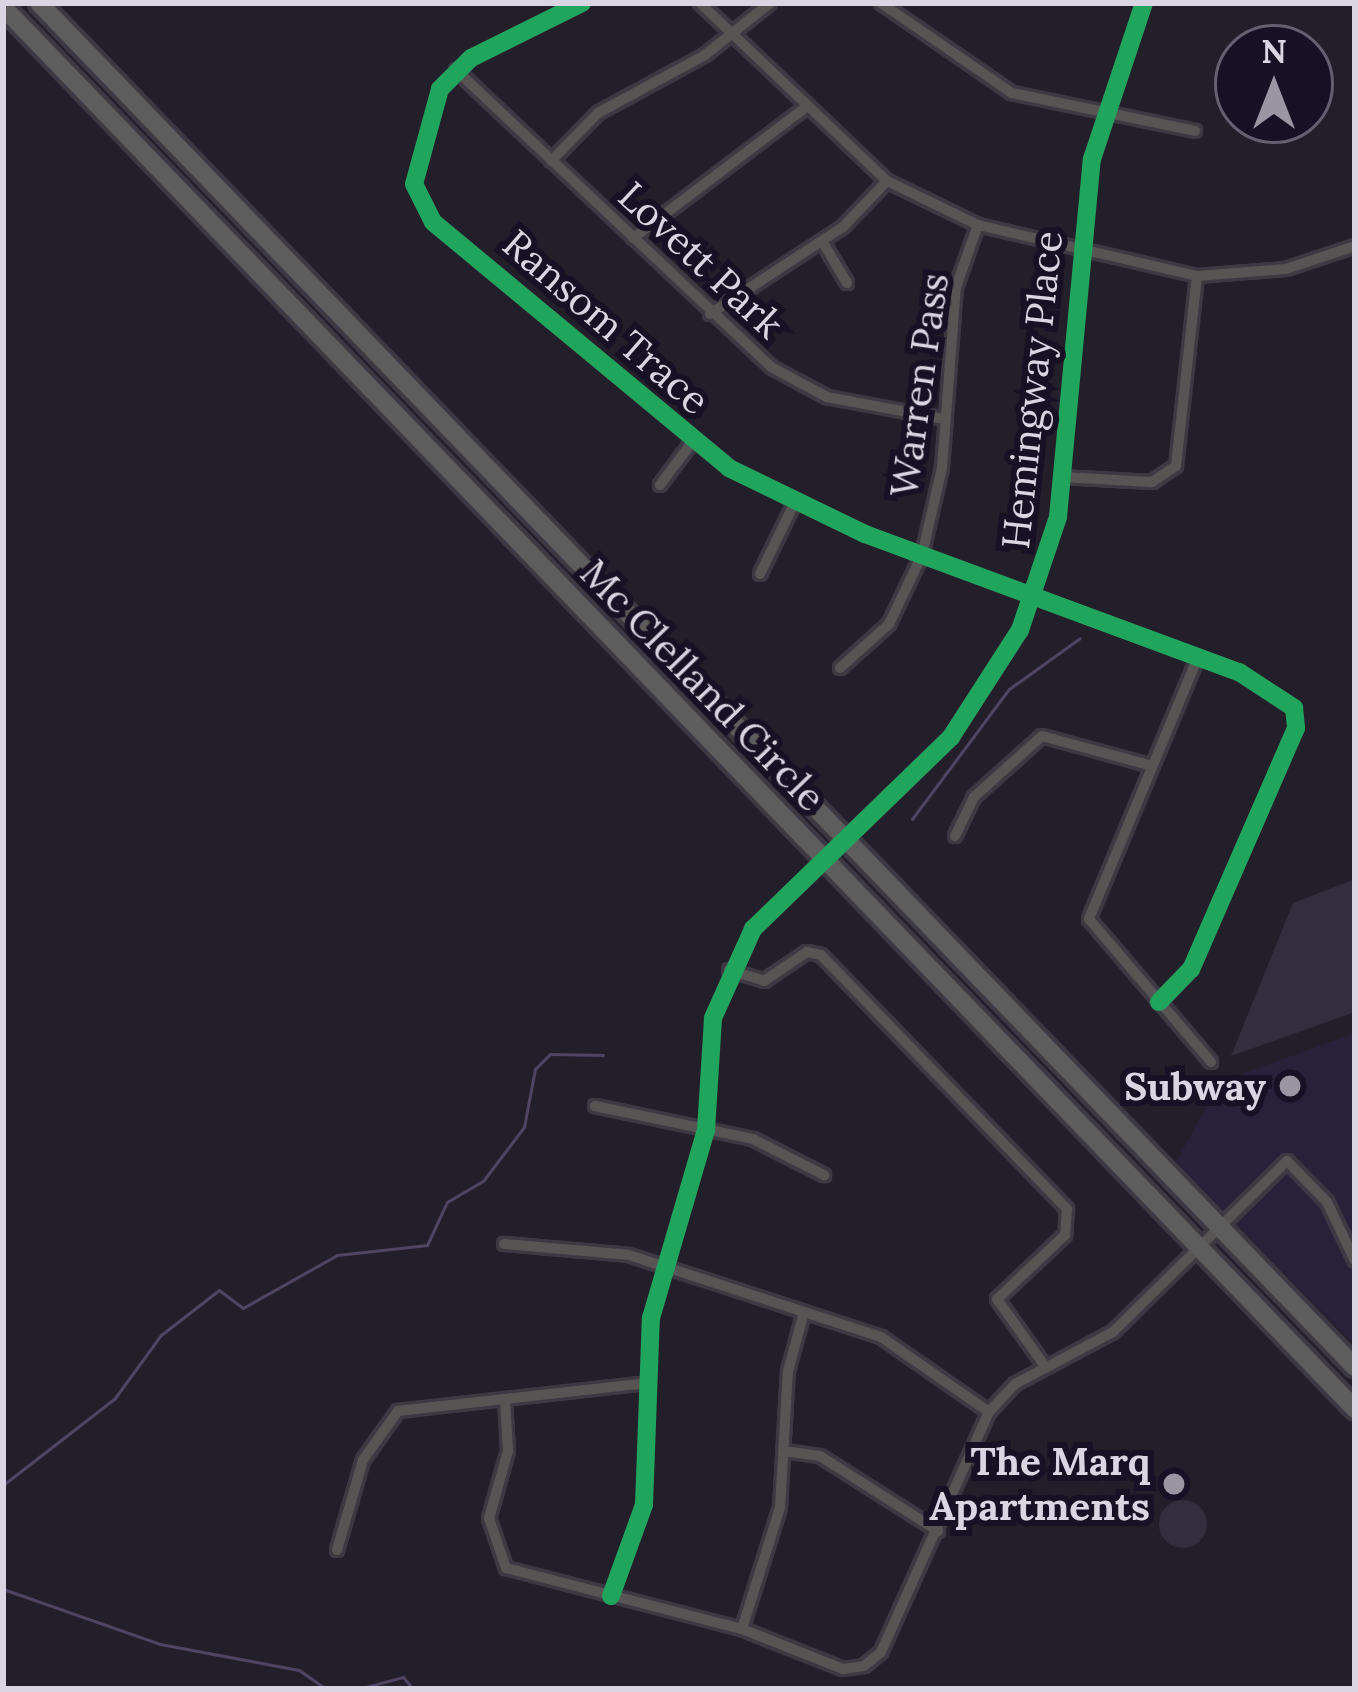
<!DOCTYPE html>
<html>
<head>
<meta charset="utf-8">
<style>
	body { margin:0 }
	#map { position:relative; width:1358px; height:1692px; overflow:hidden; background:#231f2a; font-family:Lora,serif }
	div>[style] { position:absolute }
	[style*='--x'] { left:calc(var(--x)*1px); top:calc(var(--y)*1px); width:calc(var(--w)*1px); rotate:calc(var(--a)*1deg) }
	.built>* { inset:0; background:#292039 }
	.green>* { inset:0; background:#332d3d }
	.round { border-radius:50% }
	.stream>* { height:3px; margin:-1.5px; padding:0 1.5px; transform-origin:1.5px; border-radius:1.5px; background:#4f4462 }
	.roads { filter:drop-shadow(3px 0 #3d3943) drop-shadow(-3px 0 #3d3943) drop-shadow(0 3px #3d3943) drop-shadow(0 -3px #3d3943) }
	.street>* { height:10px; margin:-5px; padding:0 5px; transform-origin:5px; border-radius:5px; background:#565554 }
	.highway>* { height:18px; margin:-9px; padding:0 9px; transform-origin:9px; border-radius:9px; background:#5e5d5d }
	.cycleway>* { height:18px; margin:-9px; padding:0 9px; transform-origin:9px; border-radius:9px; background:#20a55d }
	.dots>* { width:33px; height:33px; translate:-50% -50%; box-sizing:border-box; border:6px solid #181125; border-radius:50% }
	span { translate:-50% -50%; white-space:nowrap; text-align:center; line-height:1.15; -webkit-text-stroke:12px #181125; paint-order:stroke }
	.street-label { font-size:39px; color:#d9d5e3 }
	.poi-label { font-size:39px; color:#d9d5e3; font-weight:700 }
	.right { translate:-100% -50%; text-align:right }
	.frame { position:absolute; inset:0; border:6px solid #d9d5e3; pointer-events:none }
	.north { position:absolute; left:1214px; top:24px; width:120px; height:120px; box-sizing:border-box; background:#181125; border:3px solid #655f71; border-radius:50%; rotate:0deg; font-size:33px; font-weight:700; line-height:48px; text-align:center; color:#d9d5e3 }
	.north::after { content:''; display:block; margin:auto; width:42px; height:54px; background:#9995a2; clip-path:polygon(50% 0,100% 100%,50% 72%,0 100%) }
</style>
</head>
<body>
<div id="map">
	<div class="built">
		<i style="clip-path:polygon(1355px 1033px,1355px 1345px,1175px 1164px,1219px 1082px)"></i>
	</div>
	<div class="green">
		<i style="clip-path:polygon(1355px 879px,1355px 1012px,1231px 1056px,1293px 903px)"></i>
		<i class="round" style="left:1159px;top:1500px;width:48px;height:48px"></i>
	</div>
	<div class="stream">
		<i style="--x:912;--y:819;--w:162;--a:-53.3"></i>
		<i style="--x:1009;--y:689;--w:87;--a:-35.7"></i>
		<i style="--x:3;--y:1485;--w:142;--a:-37.8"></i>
		<i style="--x:115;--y:1398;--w:78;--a:-53.9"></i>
		<i style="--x:161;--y:1335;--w:73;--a:-37.8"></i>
		<i style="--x:219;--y:1290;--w:30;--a:37"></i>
		<i style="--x:243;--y:1308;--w:108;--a:-29.4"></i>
		<i style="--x:337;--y:1255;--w:91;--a:-6.3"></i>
		<i style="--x:427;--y:1245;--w:47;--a:-65.1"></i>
		<i style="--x:447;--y:1202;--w:42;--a:-30.3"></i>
		<i style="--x:483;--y:1181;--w:68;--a:-52.8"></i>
		<i style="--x:524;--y:1127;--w:59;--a:-79.3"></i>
		<i style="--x:535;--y:1069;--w:21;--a:-45"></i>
		<i style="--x:550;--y:1054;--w:53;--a:1.1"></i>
		<i style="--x:3;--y:1589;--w:166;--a:19.3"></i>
		<i style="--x:160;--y:1644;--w:141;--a:10.6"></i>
		<i style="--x:299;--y:1670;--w:33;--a:35"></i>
		<i style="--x:358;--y:1689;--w:47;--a:-14.9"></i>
		<i style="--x:403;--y:1677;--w:16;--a:50"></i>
	</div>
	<div class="roads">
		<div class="street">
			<i style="--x:582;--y:3;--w:124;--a:153.6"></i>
			<i style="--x:471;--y:58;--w:44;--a:135"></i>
			<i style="--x:440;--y:89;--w:98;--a:105.3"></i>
			<i style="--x:414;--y:184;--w:42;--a:63.4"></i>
			<i style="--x:433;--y:222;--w:385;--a:39.7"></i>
			<i style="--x:729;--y:468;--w:151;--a:25.9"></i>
			<i style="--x:865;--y:534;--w:399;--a:20.3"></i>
			<i style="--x:1239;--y:672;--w:66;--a:33.2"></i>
			<i style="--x:1294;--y:708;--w:20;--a:84"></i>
			<i style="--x:1296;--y:728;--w:263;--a:113.5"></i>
			<i style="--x:1191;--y:969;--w:46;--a:134.1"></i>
			<i style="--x:700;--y:3;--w:258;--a:43.6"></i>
			<i style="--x:887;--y:181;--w:101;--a:25.8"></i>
			<i style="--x:978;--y:225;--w:225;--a:13.1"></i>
			<i style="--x:1197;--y:276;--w:89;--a:-4.5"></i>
			<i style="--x:1286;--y:269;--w:73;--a:-18.4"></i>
			<i style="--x:881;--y:3;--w:159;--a:34.5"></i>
			<i style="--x:1012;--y:93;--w:187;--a:11.7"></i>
			<i style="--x:456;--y:70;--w:433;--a:43.3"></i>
			<i style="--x:771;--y:367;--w:64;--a:28.2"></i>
			<i style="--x:827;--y:397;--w:120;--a:10.6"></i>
			<i style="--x:551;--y:161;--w:67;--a:-45.6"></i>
			<i style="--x:598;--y:113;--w:122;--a:-28.5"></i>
			<i style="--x:705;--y:55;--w:83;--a:-38.7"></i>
			<i style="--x:633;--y:238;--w:216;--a:-37.1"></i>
			<i style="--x:822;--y:241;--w:49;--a:59.2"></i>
			<i style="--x:710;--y:314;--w:159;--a:-33.2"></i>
			<i style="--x:843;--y:227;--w:64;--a:-46.3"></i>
			<i style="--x:1061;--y:477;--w:91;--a:3.1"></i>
			<i style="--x:1152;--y:482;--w:29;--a:-34"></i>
			<i style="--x:1176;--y:466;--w:191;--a:-83.7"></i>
			<i style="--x:660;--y:485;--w:54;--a:-53.3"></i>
			<i style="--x:760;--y:574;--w:78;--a:-64.1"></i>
			<i style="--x:1198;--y:657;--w:284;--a:112.6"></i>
			<i style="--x:1089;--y:919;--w:188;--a:49.5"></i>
			<i style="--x:840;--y:668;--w:66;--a:-41.9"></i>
			<i style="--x:889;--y:624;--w:76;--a:-64.4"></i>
			<i style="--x:922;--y:555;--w:89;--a:-77.1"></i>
			<i style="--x:942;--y:468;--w:182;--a:-85.6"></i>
			<i style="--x:956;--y:287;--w:66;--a:-70.5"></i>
			<i style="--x:955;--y:836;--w:43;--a:-64"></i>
			<i style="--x:974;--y:797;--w:91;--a:-41.9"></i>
			<i style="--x:1042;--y:736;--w:111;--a:15.2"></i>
			<i style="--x:729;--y:970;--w:37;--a:17"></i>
			<i style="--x:764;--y:981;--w:52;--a:-34"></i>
			<i style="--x:807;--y:952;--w:14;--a:12"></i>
			<i style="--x:821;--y:955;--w:354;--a:45.9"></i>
			<i style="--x:1067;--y:1209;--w:26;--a:94"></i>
			<i style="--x:1065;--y:1235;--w:93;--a:136.7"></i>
			<i style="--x:997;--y:1299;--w:81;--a:54.5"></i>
			<i style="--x:595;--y:1106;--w:161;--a:11.8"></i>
			<i style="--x:753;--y:1139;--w:80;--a:26.9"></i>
			<i style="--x:504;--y:1244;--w:125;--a:5"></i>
			<i style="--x:629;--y:1255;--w:265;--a:18"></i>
			<i style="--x:881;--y:1337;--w:131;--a:34.8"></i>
			<i style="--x:505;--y:1400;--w:51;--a:86.6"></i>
			<i style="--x:508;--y:1451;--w:70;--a:105.8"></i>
			<i style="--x:489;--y:1518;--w:53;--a:71.2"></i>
			<i style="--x:506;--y:1568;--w:244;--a:14.5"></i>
			<i style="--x:742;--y:1629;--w:109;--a:21.6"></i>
			<i style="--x:843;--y:1669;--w:21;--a:-8"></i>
			<i style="--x:864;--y:1666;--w:22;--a:-39"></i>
			<i style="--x:881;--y:1652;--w:263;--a:-65.8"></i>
			<i style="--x:989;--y:1412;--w:38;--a:-47"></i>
			<i style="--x:1015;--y:1384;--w:111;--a:-28"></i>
			<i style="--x:1113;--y:1332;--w:244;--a:-44.5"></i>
			<i style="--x:1287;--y:1161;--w:57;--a:45.7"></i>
			<i style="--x:1327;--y:1202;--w:65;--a:64.6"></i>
			<i style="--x:784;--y:1451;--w:36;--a:8"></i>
			<i style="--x:820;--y:1456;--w:140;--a:32.4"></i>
			<i style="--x:337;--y:1550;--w:94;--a:-73.9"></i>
			<i style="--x:363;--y:1460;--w:60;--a:-54.5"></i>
			<i style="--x:398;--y:1411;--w:252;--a:-6.4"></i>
			<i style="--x:611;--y:1596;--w:97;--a:-70.1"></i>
			<i style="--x:644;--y:1505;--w:187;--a:-87.9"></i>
			<i style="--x:651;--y:1318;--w:196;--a:-73.7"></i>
			<i style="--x:706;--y:1130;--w:112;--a:-86.4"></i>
			<i style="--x:713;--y:1018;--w:98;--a:-65.8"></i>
			<i style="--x:753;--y:929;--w:276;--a:-44.1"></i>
			<i style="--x:951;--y:737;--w:127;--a:-57.2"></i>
			<i style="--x:1020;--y:630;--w:119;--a:-71.4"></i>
			<i style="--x:1058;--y:517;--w:360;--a:-84.6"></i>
			<i style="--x:1092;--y:159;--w:164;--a:-71.6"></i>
			<i style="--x:742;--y:1629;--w:127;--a:-72.6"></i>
			<i style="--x:780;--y:1508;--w:137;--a:-86.7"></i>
			<i style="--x:788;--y:1371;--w:61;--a:-74.8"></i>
		</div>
		<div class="highway">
			<i style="--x:39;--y:3;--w:1895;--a:46.03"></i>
			<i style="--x:3;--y:7;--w:1948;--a:46.04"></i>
		</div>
	</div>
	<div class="cycleway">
		<i style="--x:582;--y:3;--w:124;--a:153.6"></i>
		<i style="--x:471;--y:58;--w:44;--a:135"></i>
		<i style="--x:440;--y:89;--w:98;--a:105.3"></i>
		<i style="--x:414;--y:184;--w:42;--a:63.4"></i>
		<i style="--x:433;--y:222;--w:385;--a:39.7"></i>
		<i style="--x:729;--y:468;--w:151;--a:25.9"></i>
		<i style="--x:865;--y:534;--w:399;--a:20.3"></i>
		<i style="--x:1239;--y:672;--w:66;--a:33.2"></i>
		<i style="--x:1294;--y:708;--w:20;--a:84"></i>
		<i style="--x:1296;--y:728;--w:263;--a:113.5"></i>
		<i style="--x:1191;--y:969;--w:46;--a:134.1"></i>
		<i style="--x:611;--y:1596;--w:97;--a:-70.1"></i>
		<i style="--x:644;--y:1505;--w:187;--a:-87.9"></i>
		<i style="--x:651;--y:1318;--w:196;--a:-73.7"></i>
		<i style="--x:706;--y:1130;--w:112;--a:-86.4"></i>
		<i style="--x:713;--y:1018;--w:98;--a:-65.8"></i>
		<i style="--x:753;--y:929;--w:276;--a:-44.1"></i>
		<i style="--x:951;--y:737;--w:127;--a:-57.2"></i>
		<i style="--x:1020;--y:630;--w:119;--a:-71.4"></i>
		<i style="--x:1058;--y:517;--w:360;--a:-84.6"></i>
		<i style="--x:1092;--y:159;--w:164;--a:-71.6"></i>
	</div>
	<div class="dots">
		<i style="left:1290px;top:1086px;background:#9995a2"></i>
		<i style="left:1174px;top:1484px;background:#9995a2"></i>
	</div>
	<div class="street-label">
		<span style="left:701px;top:260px;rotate:43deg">Lovett Park</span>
		<span style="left:606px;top:322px;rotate:41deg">Ransom Trace</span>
		<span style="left:919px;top:385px;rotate:-82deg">Warren Pass</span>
		<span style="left:1032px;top:390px;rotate:-84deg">Hemingway Place</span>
		<span style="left:703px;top:685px;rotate:46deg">Mc Clelland Circle</span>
	</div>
	<div class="poi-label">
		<span class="right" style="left:1266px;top:1086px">Subway</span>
		<span class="right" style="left:1150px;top:1484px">The Marq<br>Apartments</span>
	</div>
	<div class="frame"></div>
	<div class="north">N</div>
</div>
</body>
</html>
